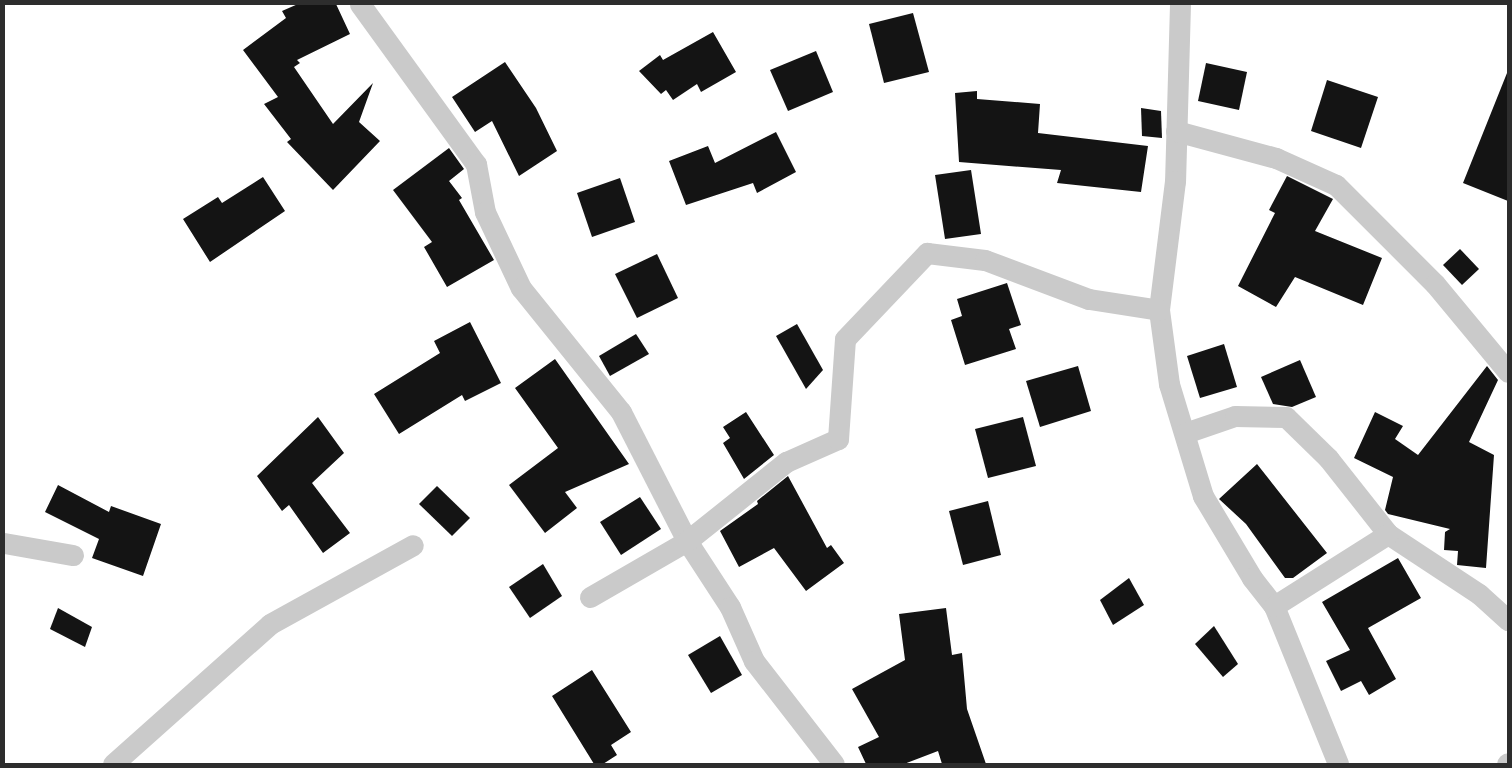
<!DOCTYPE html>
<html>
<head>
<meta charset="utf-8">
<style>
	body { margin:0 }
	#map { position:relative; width:1512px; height:768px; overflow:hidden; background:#fff; font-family:Arial,sans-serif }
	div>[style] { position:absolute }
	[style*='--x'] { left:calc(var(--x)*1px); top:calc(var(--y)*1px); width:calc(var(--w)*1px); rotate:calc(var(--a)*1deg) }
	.building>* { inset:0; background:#141414 }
	.street>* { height:21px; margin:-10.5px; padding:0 10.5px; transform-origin:10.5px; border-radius:10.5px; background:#cacaca }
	span { translate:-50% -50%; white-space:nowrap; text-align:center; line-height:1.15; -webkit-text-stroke:5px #fff; paint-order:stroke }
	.frame { position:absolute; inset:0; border:5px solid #2d2d2d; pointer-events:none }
</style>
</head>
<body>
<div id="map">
	<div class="building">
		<i style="clip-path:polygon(298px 4px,336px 4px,350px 34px,297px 60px,300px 63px,294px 67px,333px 124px,373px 83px,359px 122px,380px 141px,333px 190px,287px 142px,291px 139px,264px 104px,278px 97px,243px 50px,286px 18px,282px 11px)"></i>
		<i style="clip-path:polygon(913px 13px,929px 72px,884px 83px,869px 24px)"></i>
		<i style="clip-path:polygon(713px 32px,736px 72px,701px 92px,697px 84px,673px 100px,666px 90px,661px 94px,639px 71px,660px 55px,663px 60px)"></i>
		<i style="clip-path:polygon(816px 51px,833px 92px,788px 111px,770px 70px)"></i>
		<i style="clip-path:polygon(505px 62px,536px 108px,557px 151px,519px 176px,492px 121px,475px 132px,452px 97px)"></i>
		<i style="clip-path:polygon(1206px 63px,1247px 72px,1239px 110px,1198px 101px)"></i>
		<i style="clip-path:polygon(1507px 73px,1508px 73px,1508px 201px,1463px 183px)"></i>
		<i style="clip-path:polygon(1327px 80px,1378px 97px,1361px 148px,1311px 131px)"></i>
		<i style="clip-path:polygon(977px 91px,977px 99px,1040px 104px,1038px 133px,1148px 146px,1141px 192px,1057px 183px,1061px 170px,959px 162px,955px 93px)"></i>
		<i style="clip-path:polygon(1141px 108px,1161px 111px,1162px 138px,1142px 136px)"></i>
		<i style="clip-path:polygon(776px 132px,796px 172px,757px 193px,753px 183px,686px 205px,669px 161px,708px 146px,715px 163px)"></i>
		<i style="clip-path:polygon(449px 148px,464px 169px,449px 181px,462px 198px,459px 200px,494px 260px,447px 287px,424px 247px,432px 242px,393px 190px)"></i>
		<i style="clip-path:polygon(971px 170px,981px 234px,945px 239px,935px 175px)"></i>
		<i style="clip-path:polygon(1287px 176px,1333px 199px,1315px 231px,1382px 258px,1363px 305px,1295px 277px,1276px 307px,1238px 286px,1275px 213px,1269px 210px)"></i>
		<i style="clip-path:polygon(263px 177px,285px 211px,210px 262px,183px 219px,218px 197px,222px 203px)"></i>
		<i style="clip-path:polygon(620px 178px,635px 222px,592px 237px,577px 193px)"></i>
		<i style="clip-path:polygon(1460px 249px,1479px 269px,1462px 285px,1443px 265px)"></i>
		<i style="clip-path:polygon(657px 254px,678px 298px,637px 318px,615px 274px)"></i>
		<i style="clip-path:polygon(1007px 283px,1021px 325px,1009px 329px,1016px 349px,965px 365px,951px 320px,962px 316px,957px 299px)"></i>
		<i style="clip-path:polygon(470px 322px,501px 383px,465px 401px,462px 395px,399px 434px,374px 394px,440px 353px,434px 341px)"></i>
		<i style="clip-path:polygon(797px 324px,823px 370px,806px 389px,776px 336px)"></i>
		<i style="clip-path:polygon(636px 334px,649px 354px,610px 376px,599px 356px)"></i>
		<i style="clip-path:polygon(1224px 344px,1237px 387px,1200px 398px,1187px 356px)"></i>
		<i style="clip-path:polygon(555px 359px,629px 464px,565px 492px,577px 508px,545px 533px,509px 485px,558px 448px,515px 388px)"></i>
		<i style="clip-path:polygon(1300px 360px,1316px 397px,1292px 407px,1273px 404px,1261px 377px)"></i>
		<i style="clip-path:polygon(1078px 366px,1091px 411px,1040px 427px,1026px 381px)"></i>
		<i style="clip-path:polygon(1487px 366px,1498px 380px,1469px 442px,1494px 455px,1486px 568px,1457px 565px,1458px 551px,1444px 550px,1445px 532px,1450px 529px,1388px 514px,1385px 510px,1393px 477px,1354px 458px,1375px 412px,1403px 426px,1395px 439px,1418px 455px)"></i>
		<i style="clip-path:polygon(746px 412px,774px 455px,744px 479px,723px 443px,730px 438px,723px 427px)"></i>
		<i style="clip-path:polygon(318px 417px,344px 453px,312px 483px,350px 533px,323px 553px,289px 505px,282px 511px,257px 476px)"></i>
		<i style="clip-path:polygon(1023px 417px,1036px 466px,988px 478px,975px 429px)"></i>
		<i style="clip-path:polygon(1257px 464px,1327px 553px,1293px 578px,1285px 578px,1246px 524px,1219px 499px)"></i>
		<i style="clip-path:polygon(788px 476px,827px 548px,831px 545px,844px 563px,806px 591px,774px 548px,739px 567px,720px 531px,758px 504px,757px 501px)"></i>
		<i style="clip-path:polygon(58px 485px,109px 512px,111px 506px,161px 524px,143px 576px,92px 558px,99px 539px,45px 512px)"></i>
		<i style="clip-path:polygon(437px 486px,470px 518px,452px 536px,419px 504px)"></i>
		<i style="clip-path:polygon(640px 497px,661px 529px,621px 555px,600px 522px)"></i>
		<i style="clip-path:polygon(988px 501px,1001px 555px,963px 565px,949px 511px)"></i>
		<i style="clip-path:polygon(1398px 558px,1421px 598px,1368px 628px,1396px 679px,1369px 695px,1361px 681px,1341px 691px,1326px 661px,1350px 650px,1322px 602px)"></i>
		<i style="clip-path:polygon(543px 564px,562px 596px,530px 618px,509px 587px)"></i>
		<i style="clip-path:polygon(1129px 578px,1144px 605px,1113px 625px,1100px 600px)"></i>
		<i style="clip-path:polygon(58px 608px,92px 627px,85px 647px,50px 629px)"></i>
		<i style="clip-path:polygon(946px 608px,952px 655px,962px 653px,967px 709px,986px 764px,942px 764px,938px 751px,904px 764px,866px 764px,858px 747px,879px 737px,852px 689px,905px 660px,899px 614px)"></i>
		<i style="clip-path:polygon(1214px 626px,1238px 664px,1223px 677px,1195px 644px)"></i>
		<i style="clip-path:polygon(720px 636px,742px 675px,711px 693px,688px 655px)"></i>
		<i style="clip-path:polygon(592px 670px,631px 732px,611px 745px,617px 755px,603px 764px,594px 764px,552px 696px)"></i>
	</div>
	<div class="street">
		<i style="--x:360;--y:4;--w:198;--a:54.1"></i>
		<i style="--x:476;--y:164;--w:49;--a:79.4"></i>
		<i style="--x:485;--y:212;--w:84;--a:64.7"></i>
		<i style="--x:521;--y:288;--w:159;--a:51.1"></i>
		<i style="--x:621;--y:412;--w:145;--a:62.9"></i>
		<i style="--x:687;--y:541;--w:79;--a:56.9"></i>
		<i style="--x:730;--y:607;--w:59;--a:66"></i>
		<i style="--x:754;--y:661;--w:130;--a:52.2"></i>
		<i style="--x:1180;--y:4;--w:177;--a:91.6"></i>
		<i style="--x:1175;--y:181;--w:130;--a:97.1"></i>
		<i style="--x:1159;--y:310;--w:75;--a:82.3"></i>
		<i style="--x:1169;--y:384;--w:117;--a:73.1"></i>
		<i style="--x:1203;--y:496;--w:96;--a:59.1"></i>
		<i style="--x:1252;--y:578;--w:36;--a:52"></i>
		<i style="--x:1274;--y:606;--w:170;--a:67.9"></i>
		<i style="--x:1176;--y:131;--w:104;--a:15.1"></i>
		<i style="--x:1276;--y:158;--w:66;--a:24.2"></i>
		<i style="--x:1336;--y:185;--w:140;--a:45"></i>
		<i style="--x:1435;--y:284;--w:114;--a:50.3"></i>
		<i style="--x:1185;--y:433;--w:53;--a:-18.8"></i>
		<i style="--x:1235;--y:416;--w:51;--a:1.1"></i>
		<i style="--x:1286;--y:417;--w:59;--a:44.3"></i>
		<i style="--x:1328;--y:458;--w:97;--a:51.7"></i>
		<i style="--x:1388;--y:534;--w:109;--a:33.4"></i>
		<i style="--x:1479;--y:594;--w:39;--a:42"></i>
		<i style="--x:4;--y:543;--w:70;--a:9.9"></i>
		<i style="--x:590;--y:597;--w:112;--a:-30"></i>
		<i style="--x:687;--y:541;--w:127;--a:-38.6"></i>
		<i style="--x:786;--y:462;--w:57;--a:-23.9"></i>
		<i style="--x:838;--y:439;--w:100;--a:-86"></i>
		<i style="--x:845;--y:339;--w:119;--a:-46.4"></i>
		<i style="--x:927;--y:253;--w:58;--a:6.9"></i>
		<i style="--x:985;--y:260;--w:111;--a:20.6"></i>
		<i style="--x:1089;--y:299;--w:71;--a:8.9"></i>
		<i style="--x:1274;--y:606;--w:135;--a:-32.3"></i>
		<i style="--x:113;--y:764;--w:210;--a:-41.7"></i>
		<i style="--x:270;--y:624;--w:163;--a:-28.9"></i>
		<i style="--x:1507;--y:764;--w:1;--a:-45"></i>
	</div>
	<div class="frame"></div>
</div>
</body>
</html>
